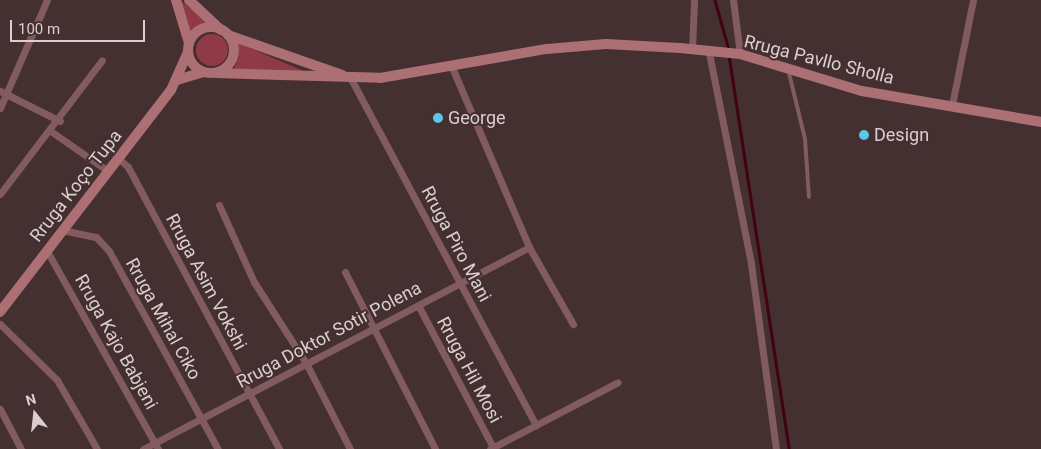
<!DOCTYPE html>
<html>
<head>
<meta charset="utf-8">
<style>
	body { margin:0 }
	#map { position:relative; width:1041px; height:449px; overflow:hidden; background:#442f31; font-family:Roboto,sans-serif }
	div>[style] { position:absolute }
	[style*='--x'] { left:calc(var(--x)*1px); top:calc(var(--y)*1px); width:calc(var(--w)*1px); rotate:calc(var(--a)*1deg) }
	.green>* { inset:0; background:#8f3a46 }
	.round { border-radius:50% }
	.stream>* { height:2.5px; margin:-1.25px; padding:0 1.25px; transform-origin:1.25px; border-radius:1.25px; background:#410211 }
	.lane>* { height:4px; margin:-2px; padding:0 2px; transform-origin:2px; border-radius:2px; background:#825b5e }
	.street>* { height:7px; margin:-3.5px; padding:0 3.5px; transform-origin:3.5px; border-radius:3.5px; background:#825b5e }
	.secondary>* { height:10px; margin:-5px; padding:0 5px; transform-origin:5px; border-radius:5px; background:#ac6f74 }
	.secondary>.ring { margin:-5px; padding:0; box-sizing:content-box; background:none; border:10px solid #ac6f74; border-radius:50% }
	.dots>* { width:14px; height:14px; translate:-50% -50%; box-sizing:border-box; border:2px solid #442f31; border-radius:50% }
	span { translate:-50% -50%; white-space:nowrap; text-align:center; line-height:1.15; -webkit-text-stroke:4px #442f31; paint-order:stroke }
	.street-label { font-size:18px; color:#dbcecf }
	.poi-label { font-size:18px; color:#dbcecf }
	.left { translate:0 -50%; text-align:left }
	.north { position:absolute; left:10px; top:389px; width:50px; height:50px; -webkit-text-stroke:4px #442f31; paint-order:stroke; rotate:344deg; font-size:14px; font-weight:700; line-height:20px; text-align:center; color:#dbcecf }
	.north::after { content:''; display:block; margin:auto; width:18px; height:22px; background:#dbcecf; clip-path:polygon(50% 0,100% 100%,50% 72%,0 100%) }
	.scale { position:absolute; left:10px; top:20px; width:135px; height:22px; box-sizing:border-box; border:2px solid #dbcecf; border-top:0; padding-left:6px; font-size:15px; line-height:18px; white-space:nowrap; color:#dbcecf; -webkit-text-stroke:4px #442f31; paint-order:stroke }
</style>
</head>
<body>
<div id="map">
	<div class="green">
		<i style="clip-path:polygon(181px 1px,208px 22px,191px 33px)"></i>
		<i class="round" style="left:196px;top:34px;width:32px;height:32px"></i>
		<i style="clip-path:polygon(236px 42px,306px 72px,234px 69px,239px 56px)"></i>
	</div>
	<div class="stream">
		<i style="--x:715;--y:0;--w:52;--a:74.4"></i>
		<i style="--x:729;--y:55;--w:399;--a:81.3"></i>
	</div>
	<div class="lane">
		<i style="--x:788;--y:69;--w:72;--a:76.3"></i>
		<i style="--x:805;--y:139;--w:58;--a:86.1"></i>
	</div>
	<div class="street">
		<i style="--x:733;--y:0;--w:54;--a:82.6"></i>
		<i style="--x:692;--y:50;--w:50;--a:-87.7"></i>
		<i style="--x:709;--y:53;--w:215;--a:78.7"></i>
		<i style="--x:751;--y:264;--w:187;--a:82.3"></i>
		<i style="--x:451;--y:65;--w:198;--a:66.8"></i>
		<i style="--x:529;--y:247;--w:89;--a:60.3"></i>
		<i style="--x:350;--y:77;--w:395;--a:61.9"></i>
		<i style="--x:0;--y:91;--w:67;--a:26.6"></i>
		<i style="--x:952;--y:105;--w:107;--a:-78.7"></i>
		<i style="--x:0;--y:108;--w:118;--a:-66.5"></i>
		<i style="--x:52;--y:132;--w:68;--a:34.9"></i>
		<i style="--x:118;--y:158;--w:13;--a:42"></i>
		<i style="--x:128;--y:167;--w:320;--a:61.8"></i>
		<i style="--x:0;--y:194;--w:168;--a:-52.7"></i>
		<i style="--x:219;--y:205;--w:85;--a:65.6"></i>
		<i style="--x:254;--y:282;--w:96;--a:57.3"></i>
		<i style="--x:306;--y:363;--w:97;--a:62.9"></i>
		<i style="--x:62;--y:230;--w:35;--a:12"></i>
		<i style="--x:96;--y:237;--w:19;--a:47"></i>
		<i style="--x:109;--y:251;--w:226;--a:61.2"></i>
		<i style="--x:47;--y:251;--w:227;--a:60.7"></i>
		<i style="--x:345;--y:272;--w:199;--a:63"></i>
		<i style="--x:418;--y:305;--w:163;--a:62.2"></i>
		<i style="--x:0;--y:324;--w:80;--a:44.5"></i>
		<i style="--x:57;--y:380;--w:80;--a:59.9"></i>
		<i style="--x:0;--y:409;--w:45;--a:62.3"></i>
		<i style="--x:143;--y:449;--w:436;--a:-27.6"></i>
		<i style="--x:490;--y:449;--w:144;--a:-27.6"></i>
	</div>
	<div class="secondary">
		<i style="--x:176;--y:0;--w:45;--a:73.2"></i>
		<i style="--x:189;--y:0;--w:44;--a:43.2"></i>
		<i class="ring" style="left:188px;top:27px;width:36px;height:36px"></i>
		<i style="--x:228;--y:35;--w:121;--a:19.3"></i>
		<i style="--x:216;--y:73;--w:164;--a:1.7"></i>
		<i style="--x:380;--y:78;--w:169;--a:-9.9"></i>
		<i style="--x:547;--y:49;--w:59;--a:-4.8"></i>
		<i style="--x:606;--y:44;--w:74;--a:3.1"></i>
		<i style="--x:680;--y:48;--w:60;--a:5.7"></i>
		<i style="--x:740;--y:54;--w:127;--a:16.9"></i>
		<i style="--x:862;--y:91;--w:182;--a:9.8"></i>
		<i style="--x:177;--y:80;--w:27;--a:-17"></i>
		<i style="--x:0;--y:312;--w:280;--a:-52.4"></i>
		<i style="--x:171;--y:90;--w:42;--a:-65.9"></i>
	</div>
	<div class="dots">
		<i style="left:438px;top:118px;background:#57c9e2"></i>
		<i style="left:864px;top:135px;background:#57c9e2"></i>
	</div>
	<div class="street-label">
		<span style="left:819px;top:60px;rotate:14deg">Rruga Pavllo Sholla</span>
		<span style="left:76px;top:186px;rotate:-52deg">Rruga Koço Tupa</span>
		<span style="left:456px;top:244px;rotate:62deg">Rruga Piro Mani</span>
		<span style="left:206px;top:282px;rotate:62deg">Rruga Asim Vokshi</span>
		<span style="left:163px;top:319px;rotate:61deg">Rruga Mihal Ciko</span>
		<span style="left:329px;top:335px;rotate:-28deg">Rruga Doktor Sotir Polena</span>
		<span style="left:116px;top:342px;rotate:61deg">Rruga Kajo Babjeni</span>
		<span style="left:469px;top:370px;rotate:62deg">Rruga Hil Mosi</span>
	</div>
	<div class="poi-label">
		<span class="left" style="left:448px;top:118px">George</span>
		<span class="left" style="left:874px;top:135px">Design</span>
	</div>
	<div class="north">N</div>
	<div class="scale">100 m</div>
</div>
</body>
</html>
